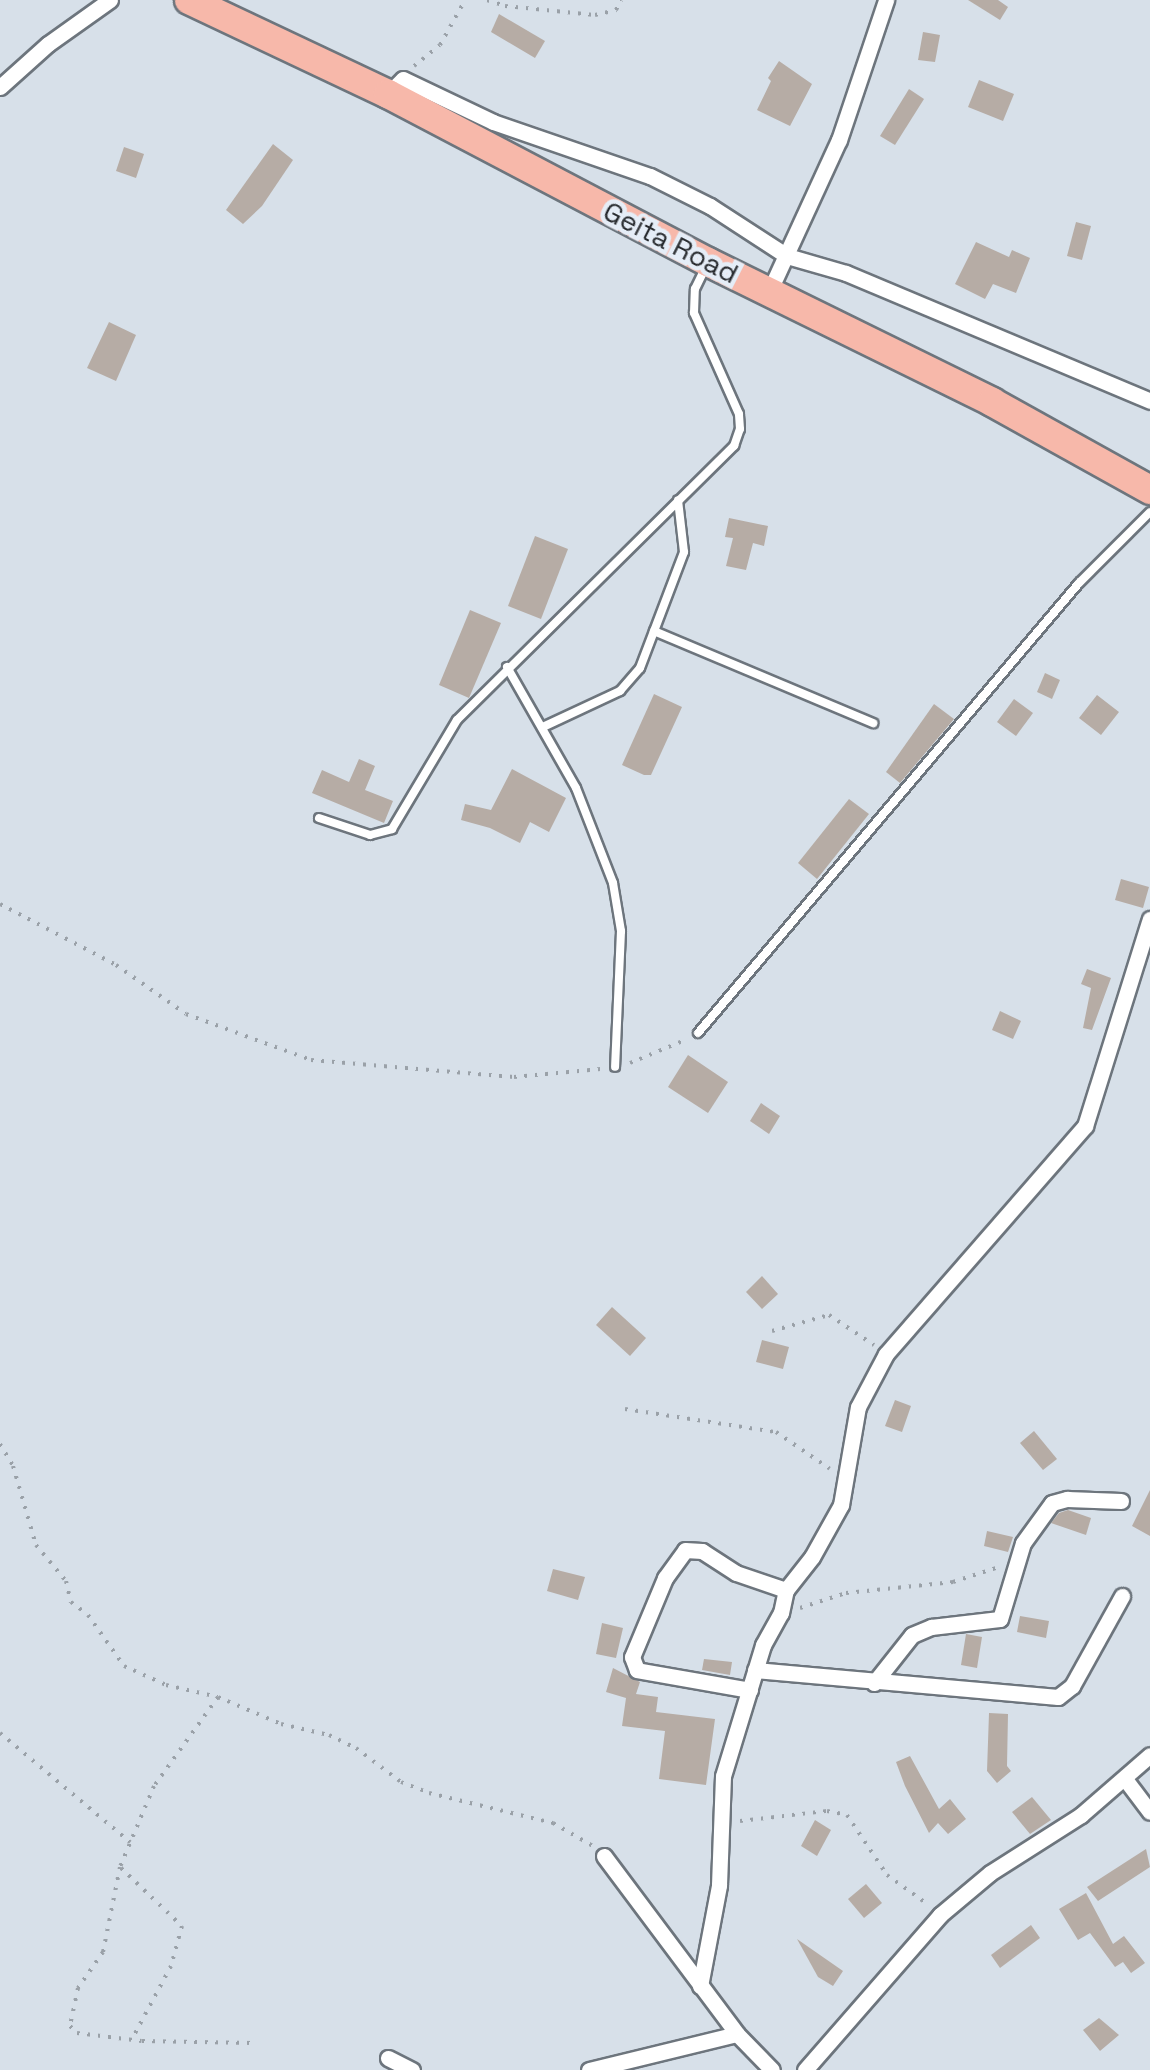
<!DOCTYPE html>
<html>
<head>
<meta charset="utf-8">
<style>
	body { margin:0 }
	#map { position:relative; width:1150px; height:2070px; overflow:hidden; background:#d7e0e9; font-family:"Space Grotesk",sans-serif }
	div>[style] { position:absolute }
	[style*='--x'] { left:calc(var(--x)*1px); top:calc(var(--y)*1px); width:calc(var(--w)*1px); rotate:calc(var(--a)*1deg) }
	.building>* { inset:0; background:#b6aca5 }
	.path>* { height:4px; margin-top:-2px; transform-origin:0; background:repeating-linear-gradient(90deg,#9aa1a8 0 2.5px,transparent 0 10.5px) }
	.roads { filter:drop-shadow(2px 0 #6d757d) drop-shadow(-2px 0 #6d757d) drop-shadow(0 2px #6d757d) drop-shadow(0 -2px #6d757d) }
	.service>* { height:8px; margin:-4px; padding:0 4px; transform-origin:4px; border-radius:4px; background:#fff }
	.minor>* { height:15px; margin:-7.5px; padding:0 7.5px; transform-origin:7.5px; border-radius:7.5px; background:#fff }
	.trunk>* { height:28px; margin:-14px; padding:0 14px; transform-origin:14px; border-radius:14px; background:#f7b8aa }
	span { translate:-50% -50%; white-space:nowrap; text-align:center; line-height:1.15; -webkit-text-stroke:9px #e5edf7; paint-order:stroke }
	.street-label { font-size:28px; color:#292c30 }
</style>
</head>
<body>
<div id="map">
	<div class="building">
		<i style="clip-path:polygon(968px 0,998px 0,1008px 7px,1000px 20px)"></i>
		<i style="clip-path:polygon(499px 14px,545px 41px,535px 58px,491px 32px)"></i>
		<i style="clip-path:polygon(923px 32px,940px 35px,935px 62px,918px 60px)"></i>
		<i style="clip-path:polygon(779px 61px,812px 84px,790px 126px,757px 110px,771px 81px,768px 78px)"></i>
		<i style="clip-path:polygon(979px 80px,1014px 94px,1003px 121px,968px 107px)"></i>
		<i style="clip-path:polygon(909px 89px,924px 99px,895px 145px,880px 136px)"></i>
		<i style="clip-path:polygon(273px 144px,293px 160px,262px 206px,243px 224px,226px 210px)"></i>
		<i style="clip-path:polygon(124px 147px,144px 154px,136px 178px,116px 171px)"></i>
		<i style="clip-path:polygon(1076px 222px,1091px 226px,1082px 260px,1067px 256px)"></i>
		<i style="clip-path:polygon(976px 242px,1009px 257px,1012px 250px,1030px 258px,1016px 293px,993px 284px,985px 299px,955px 284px)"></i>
		<i style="clip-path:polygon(109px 322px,136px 335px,116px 381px,87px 368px)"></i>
		<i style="clip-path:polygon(729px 518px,768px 526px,764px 546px,753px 543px,746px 570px,726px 566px,733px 538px,725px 537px)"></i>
		<i style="clip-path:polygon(535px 536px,568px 549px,541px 619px,508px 606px)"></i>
		<i style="clip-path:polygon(470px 610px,501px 623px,469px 698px,439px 685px)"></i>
		<i style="clip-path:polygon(1045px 673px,1060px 680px,1052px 699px,1037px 692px)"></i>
		<i style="clip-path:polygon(654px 694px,682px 707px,651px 775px,644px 775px,622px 765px)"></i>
		<i style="clip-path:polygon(1097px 695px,1119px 712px,1101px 735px,1079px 718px)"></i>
		<i style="clip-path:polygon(1014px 699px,1033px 713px,1016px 736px,997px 722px)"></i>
		<i style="clip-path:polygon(934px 704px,954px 719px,900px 783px,886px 772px)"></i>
		<i style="clip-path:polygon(359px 759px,375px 766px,365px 790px,393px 801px,384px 823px,312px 793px,322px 770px,349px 782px)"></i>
		<i style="clip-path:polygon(512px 769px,566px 798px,549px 832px,530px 822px,520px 843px,490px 828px,461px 820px,465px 804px,491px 810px)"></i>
		<i style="clip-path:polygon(849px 799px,869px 814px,817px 879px,798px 863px)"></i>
		<i style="clip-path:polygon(1121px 879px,1149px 887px,1143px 908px,1115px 900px)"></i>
		<i style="clip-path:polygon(1087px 969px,1111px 978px,1092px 1030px,1083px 1028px,1091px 988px,1081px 984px)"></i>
		<i style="clip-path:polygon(1000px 1011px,1021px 1021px,1013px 1039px,992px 1030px)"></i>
		<i style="clip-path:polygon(688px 1055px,728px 1082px,708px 1113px,668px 1087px)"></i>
		<i style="clip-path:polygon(761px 1103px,780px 1116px,769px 1134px,750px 1121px)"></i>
		<i style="clip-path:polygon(762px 1276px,778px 1294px,762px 1309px,746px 1292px)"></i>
		<i style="clip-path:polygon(612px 1307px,646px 1338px,630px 1356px,596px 1325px)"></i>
		<i style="clip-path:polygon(762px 1340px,789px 1347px,783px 1369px,756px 1362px)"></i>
		<i style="clip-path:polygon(895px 1400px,911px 1406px,902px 1432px,885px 1426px)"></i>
		<i style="clip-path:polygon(1034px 1431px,1057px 1459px,1043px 1470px,1020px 1443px)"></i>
		<i style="clip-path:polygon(1150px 1490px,1150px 1536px,1132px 1526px)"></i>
		<i style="clip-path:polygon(1068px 1510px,1091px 1518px,1086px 1535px,1051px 1523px,1059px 1513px)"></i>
		<i style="clip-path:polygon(987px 1531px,1013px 1537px,1008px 1552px,984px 1546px)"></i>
		<i style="clip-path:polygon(553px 1569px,585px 1577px,578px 1600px,547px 1591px)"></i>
		<i style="clip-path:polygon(1020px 1616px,1049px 1621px,1046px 1638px,1017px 1632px)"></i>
		<i style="clip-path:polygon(602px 1623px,623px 1628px,616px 1658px,596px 1654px)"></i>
		<i style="clip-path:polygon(966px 1634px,982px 1637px,977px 1668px,961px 1665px)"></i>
		<i style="clip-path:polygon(704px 1659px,732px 1662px,730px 1675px,702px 1670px)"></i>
		<i style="clip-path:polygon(613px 1668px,640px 1682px,636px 1694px,658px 1697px,656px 1712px,715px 1719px,706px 1785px,659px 1779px,665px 1731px,622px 1726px,626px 1698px,606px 1692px)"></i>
		<i style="clip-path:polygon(989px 1713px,1008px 1714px,1007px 1766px,1011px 1771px,997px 1783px,987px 1771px)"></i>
		<i style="clip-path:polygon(910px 1756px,939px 1809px,950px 1799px,966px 1819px,948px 1834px,938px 1823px,929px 1833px,905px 1786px,896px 1762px)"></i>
		<i style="clip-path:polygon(1032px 1797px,1051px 1820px,1030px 1834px,1012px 1812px)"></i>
		<i style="clip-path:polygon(815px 1820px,831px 1830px,817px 1856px,801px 1846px)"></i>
		<i style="clip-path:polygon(1146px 1849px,1150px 1867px,1098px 1901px,1087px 1887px)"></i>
		<i style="clip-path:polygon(866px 1884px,882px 1903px,864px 1918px,848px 1899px)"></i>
		<i style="clip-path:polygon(1086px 1893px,1113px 1944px,1124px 1936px,1145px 1963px,1131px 1973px,1123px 1962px,1115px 1967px,1090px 1933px,1078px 1940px,1059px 1909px)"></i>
		<i style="clip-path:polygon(1031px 1925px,1040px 1938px,1000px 1968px,991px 1955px)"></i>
		<i style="clip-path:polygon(797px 1939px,843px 1971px,833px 1986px,818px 1977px)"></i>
		<i style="clip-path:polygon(1099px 2018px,1119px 2035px,1100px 2051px,1083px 2030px)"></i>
	</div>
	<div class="path">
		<i style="--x:487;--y:0;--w:19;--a:18"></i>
		<i style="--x:505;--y:6;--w:90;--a:5.7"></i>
		<i style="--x:595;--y:15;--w:22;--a:-13"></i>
		<i style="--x:616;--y:10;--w:11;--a:-63"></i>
		<i style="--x:414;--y:66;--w:33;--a:-39"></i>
		<i style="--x:440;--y:45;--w:51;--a:-60.9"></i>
		<i style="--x:0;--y:904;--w:131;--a:27.7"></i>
		<i style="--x:116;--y:965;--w:85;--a:35"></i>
		<i style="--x:186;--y:1014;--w:133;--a:20.2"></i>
		<i style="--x:311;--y:1060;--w:204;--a:4.8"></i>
		<i style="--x:514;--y:1077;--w:87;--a:-5.3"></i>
		<i style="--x:630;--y:1063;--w:60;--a:-22.7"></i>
		<i style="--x:772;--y:1331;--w:59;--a:-15.7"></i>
		<i style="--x:829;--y:1315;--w:54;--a:33.7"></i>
		<i style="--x:625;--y:1409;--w:153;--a:8.7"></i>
		<i style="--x:776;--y:1432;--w:65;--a:34.4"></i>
		<i style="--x:0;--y:1444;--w:26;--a:59"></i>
		<i style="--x:13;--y:1466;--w:82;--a:73.8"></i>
		<i style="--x:36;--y:1545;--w:47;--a:50.2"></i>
		<i style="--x:66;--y:1581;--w:22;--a:77"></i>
		<i style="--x:71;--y:1602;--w:21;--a:37"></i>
		<i style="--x:88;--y:1615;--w:62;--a:54.8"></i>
		<i style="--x:124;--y:1666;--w:46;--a:24.3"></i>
		<i style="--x:166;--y:1685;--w:53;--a:13"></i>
		<i style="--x:218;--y:1697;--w:69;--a:23.2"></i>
		<i style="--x:281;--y:1724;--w:49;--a:12.9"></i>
		<i style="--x:329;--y:1735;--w:30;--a:26"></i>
		<i style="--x:356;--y:1748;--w:56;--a:37.1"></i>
		<i style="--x:401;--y:1782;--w:30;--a:21"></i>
		<i style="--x:429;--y:1793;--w:128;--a:13.6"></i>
		<i style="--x:553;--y:1823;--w:46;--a:29.9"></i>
		<i style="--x:800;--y:1608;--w:48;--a:-18.1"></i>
		<i style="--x:846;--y:1593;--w:108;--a:-5.9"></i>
		<i style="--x:953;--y:1582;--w:48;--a:-18.1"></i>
		<i style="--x:218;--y:1697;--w:110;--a:125.7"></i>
		<i style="--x:154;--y:1786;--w:88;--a:112.8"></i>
		<i style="--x:120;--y:1867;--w:87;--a:101.3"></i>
		<i style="--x:103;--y:1952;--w:44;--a:124.8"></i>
		<i style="--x:78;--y:1988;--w:39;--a:102"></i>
		<i style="--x:70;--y:2026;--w:10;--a:45"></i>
		<i style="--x:77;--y:2033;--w:65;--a:7"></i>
		<i style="--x:142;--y:2041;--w:111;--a:1"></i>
		<i style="--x:0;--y:1733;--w:170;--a:40"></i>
		<i style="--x:740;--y:1821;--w:88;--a:-6.6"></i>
		<i style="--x:827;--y:1811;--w:20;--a:11"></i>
		<i style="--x:847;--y:1815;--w:72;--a:56.3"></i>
		<i style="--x:887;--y:1875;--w:49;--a:35.9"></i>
		<i style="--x:121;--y:1868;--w:84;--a:43.6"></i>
		<i style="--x:182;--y:1926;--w:41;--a:105.4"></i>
		<i style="--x:171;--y:1966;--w:83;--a:118.1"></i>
	</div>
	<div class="roads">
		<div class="service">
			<i style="--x:654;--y:631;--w:238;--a:22.8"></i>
			<i style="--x:507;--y:667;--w:139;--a:60.3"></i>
			<i style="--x:576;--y:788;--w:102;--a:68.7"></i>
			<i style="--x:613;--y:883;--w:49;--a:80.5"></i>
			<i style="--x:621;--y:931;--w:136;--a:92.5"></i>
			<i style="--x:545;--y:726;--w:83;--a:-25"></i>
			<i style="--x:620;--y:691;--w:30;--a:-49"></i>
			<i style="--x:640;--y:668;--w:124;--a:-69.2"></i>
			<i style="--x:684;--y:552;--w:52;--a:-96.6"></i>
			<i style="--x:319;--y:818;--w:54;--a:18.4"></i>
			<i style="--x:370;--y:835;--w:23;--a:-15"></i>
			<i style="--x:392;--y:829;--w:127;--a:-59.2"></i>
			<i style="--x:457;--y:720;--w:390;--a:-44.7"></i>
			<i style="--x:734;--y:446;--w:18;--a:-71"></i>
			<i style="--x:740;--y:429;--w:15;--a:-94"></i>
			<i style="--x:739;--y:414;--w:111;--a:-114"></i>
			<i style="--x:694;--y:313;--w:24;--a:-88"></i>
			<i style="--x:695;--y:289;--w:25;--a:-64"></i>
			<i style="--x:698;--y:1033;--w:590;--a:-49.75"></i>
			<i style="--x:1079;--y:583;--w:100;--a:-45"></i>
		</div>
		<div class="minor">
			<i style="--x:0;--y:87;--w:64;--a:-41.9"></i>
			<i style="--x:48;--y:44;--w:76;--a:-35.4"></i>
			<i style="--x:388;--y:94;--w:21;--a:-45"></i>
			<i style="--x:403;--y:79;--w:100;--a:25.5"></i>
			<i style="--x:493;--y:122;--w:166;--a:19"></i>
			<i style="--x:650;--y:176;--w:67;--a:26.6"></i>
			<i style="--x:710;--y:206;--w:92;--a:33"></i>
			<i style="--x:787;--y:256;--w:61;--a:16.1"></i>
			<i style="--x:846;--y:273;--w:330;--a:22.8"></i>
			<i style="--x:769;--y:292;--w:167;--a:-65.3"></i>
			<i style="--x:839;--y:140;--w:148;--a:-71.4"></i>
			<i style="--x:755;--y:1670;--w:304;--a:5.1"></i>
			<i style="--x:1058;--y:1697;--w:18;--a:-38"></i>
			<i style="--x:1072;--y:1686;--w:103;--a:-60.9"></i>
			<i style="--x:874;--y:1683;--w:61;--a:-51.6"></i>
			<i style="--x:912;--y:1635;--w:21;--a:-23"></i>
			<i style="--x:931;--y:1627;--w:69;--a:-6.6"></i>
			<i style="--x:1000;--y:1619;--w:79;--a:-73.2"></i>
			<i style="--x:1023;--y:1543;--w:49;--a:-54.1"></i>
			<i style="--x:1052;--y:1503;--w:16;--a:-15"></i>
			<i style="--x:1067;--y:1499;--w:54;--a:2.1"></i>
			<i style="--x:750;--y:1690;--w:115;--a:-170"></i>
			<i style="--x:637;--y:1670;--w:14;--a:-111"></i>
			<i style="--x:632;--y:1657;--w:86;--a:-67.3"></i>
			<i style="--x:665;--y:1578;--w:34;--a:-54"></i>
			<i style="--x:685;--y:1550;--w:17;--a:3"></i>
			<i style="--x:702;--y:1551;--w:40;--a:32.9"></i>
			<i style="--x:736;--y:1573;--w:53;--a:18.8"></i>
			<i style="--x:1125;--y:1779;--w:41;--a:52.9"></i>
			<i style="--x:604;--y:1856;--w:222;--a:53.2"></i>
			<i style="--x:737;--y:2034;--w:50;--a:45.8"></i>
			<i style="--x:700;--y:1986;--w:103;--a:-79.3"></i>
			<i style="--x:719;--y:1885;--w:109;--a:-87.9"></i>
			<i style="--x:723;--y:1776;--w:137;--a:-73"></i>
			<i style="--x:763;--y:1645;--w:37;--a:-61"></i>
			<i style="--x:781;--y:1613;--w:24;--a:-78"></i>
			<i style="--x:786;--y:1590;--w:42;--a:-51.8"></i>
			<i style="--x:812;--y:1557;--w:60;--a:-60.9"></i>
			<i style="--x:841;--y:1505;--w:99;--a:-80.2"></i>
			<i style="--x:858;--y:1407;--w:60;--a:-62.2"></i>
			<i style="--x:886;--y:1354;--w:303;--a:-48.9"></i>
			<i style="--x:1085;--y:1126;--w:217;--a:-72.6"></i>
			<i style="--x:388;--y:2058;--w:27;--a:27"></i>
			<i style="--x:589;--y:2070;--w:152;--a:-13.7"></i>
			<i style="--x:805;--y:2070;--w:206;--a:-48.9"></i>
			<i style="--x:940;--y:1915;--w:65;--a:-40"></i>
			<i style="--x:990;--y:1873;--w:108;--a:-32.5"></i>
			<i style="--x:1081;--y:1815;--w:91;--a:-41"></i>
		</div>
		<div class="trunk">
			<i style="--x:189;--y:0;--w:220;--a:25.3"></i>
			<i style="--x:388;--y:94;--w:361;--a:27.7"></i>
			<i style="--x:708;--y:262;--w:317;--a:26.2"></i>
			<i style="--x:992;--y:402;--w:181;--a:29.1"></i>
		</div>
	</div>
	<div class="street-label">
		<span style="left:671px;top:242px;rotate:27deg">Geita Road</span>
	</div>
</div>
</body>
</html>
